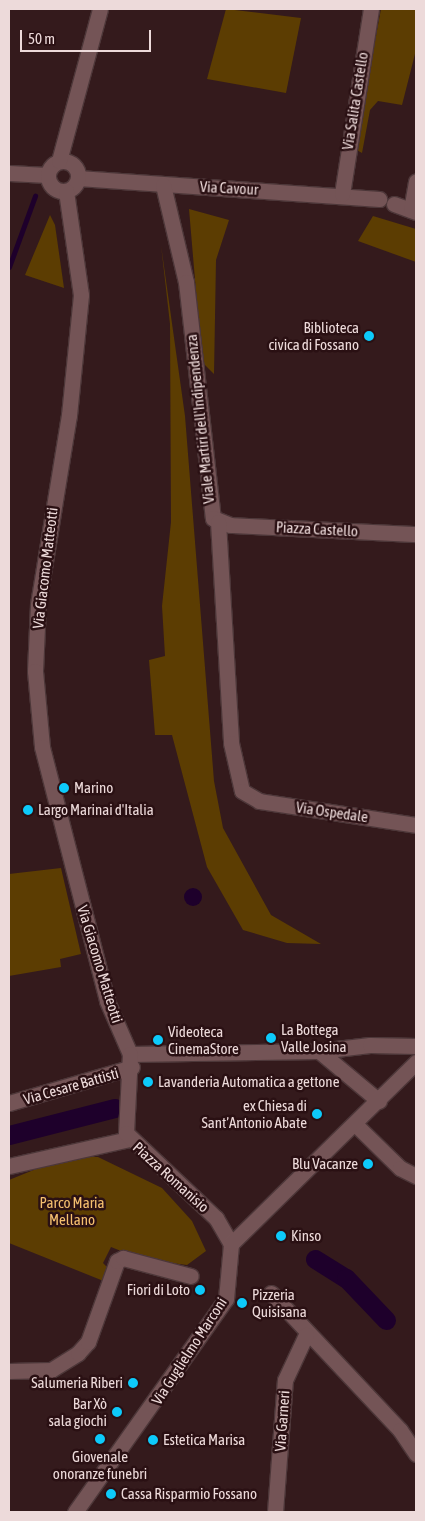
<!DOCTYPE html>
<html>
<head>
<meta charset="utf-8">
<style>
	body { margin:0 }
	#map { position:relative; width:425px; height:1521px; overflow:hidden; background:#341a1c; font-family:"Asap Condensed",sans-serif }
	div>[style] { position:absolute }
	[style*='--x'] { left:calc(var(--x)*1px); top:calc(var(--y)*1px); width:calc(var(--w)*1px); rotate:calc(var(--a)*1deg) }
	.green>* { inset:0; background:#5c3d02 }
	.water>* { inset:0; background:#1e002b }
	.round { border-radius:50% }
	.stream>* { height:5px; margin:-2.5px; padding:0 2.5px; transform-origin:2.5px; border-radius:2.5px; background:#1e002b }
	.canal>* { height:19px; margin:-9.5px; padding:0 9.5px; transform-origin:9.5px; border-radius:9.5px; background:#1e002b }
	.roads { filter:drop-shadow(1px 0 #4d3739) drop-shadow(-1px 0 #4d3739) drop-shadow(0 1px #4d3739) drop-shadow(0 -1px #4d3739) }
	.street>* { height:15px; margin:-7.5px; padding:0 7.5px; transform-origin:7.5px; border-radius:7.5px; background:#745456 }
	.secondary>* { height:15px; margin:-7.5px; padding:0 7.5px; transform-origin:7.5px; border-radius:7.5px; background:#745456 }
	.secondary>.ring { margin:-7.5px; padding:0; box-sizing:content-box; background:none; border:15px solid #745456; border-radius:50% }
	.dots>* { width:14px; height:14px; translate:-50% -50%; box-sizing:border-box; border:2px solid #2a1013; border-radius:50% }
	span { translate:-50% -50%; white-space:nowrap; text-align:center; line-height:1.15; -webkit-text-stroke:5px #2a1013; paint-order:stroke }
	.street-label { font-size:15px; color:#eddada }
	.poi-label { font-size:15px; color:#eddada }
	.right { translate:-100% -50%; text-align:right }
	.left { translate:0 -50%; text-align:left }
	.park-label { font-size:15px; color:#f6c06f }
	.frame { position:absolute; inset:0; border:10px solid #eddada; pointer-events:none }
	.scale { position:absolute; left:20px; top:30px; width:131px; height:22px; box-sizing:border-box; border:2px solid #eddada; border-top:0; padding-left:6px; font-size:15px; line-height:18px; white-space:nowrap; color:#eddada; -webkit-text-stroke:4px #2a1013; paint-order:stroke }
</style>
</head>
<body>
<div id="map">
	<div class="green">
		<i style="clip-path:polygon(226px 9px,301px 18px,286px 93px,207px 79px)"></i>
		<i style="clip-path:polygon(381px 9px,416px 9px,416px 50px,402px 105px,378px 101px,370px 110px,362px 153px,355px 149px)"></i>
		<i style="clip-path:polygon(189px 209px,229px 220px,216px 260px,214px 374px,202px 362px)"></i>
		<i style="clip-path:polygon(50px 215px,55px 225px,64px 288px,25px 275px)"></i>
		<i style="clip-path:polygon(373px 216px,416px 229px,416px 262px,358px 241px)"></i>
		<i style="clip-path:polygon(161px 245px,185px 416px,214px 781px,223px 828px,271px 915px,321px 944px,287px 943px,243px 930px,207px 867px,172px 735px,155px 735px,149px 660px,165px 656px,162px 606px,171px 522px,170px 324px)"></i>
		<i style="clip-path:polygon(61px 868px,81px 954px,60px 959px,61px 967px,9px 976px,9px 874px)"></i>
		<i style="clip-path:polygon(68px 1156px,98px 1157px,162px 1188px,192px 1221px,206px 1251px,187px 1265px,141px 1259px,111px 1247px,103px 1263px,109px 1269px,106px 1282px,9px 1243px,9px 1180px)"></i>
	</div>
	<div class="water">
		<i class="round" style="left:184px;top:888px;width:18px;height:18px"></i>
	</div>
	<div class="stream">
		<i style="--x:9;--y:267;--w:76;--a:-69.9"></i>
	</div>
	<div class="canal">
		<i style="--x:9;--y:1135;--w:109;--a:-14.3"></i>
		<i style="--x:315;--y:1259;--w:36;--a:32"></i>
		<i style="--x:346;--y:1278;--w:58;--a:46.4"></i>
	</div>
	<div class="roads">
		<div class="street">
			<i style="--x:9;--y:173;--w:38;--a:3"></i>
			<i style="--x:78;--y:178;--w:302;--a:4"></i>
			<i style="--x:163;--y:185;--w:100;--a:76.7"></i>
			<i style="--x:186;--y:282;--w:238;--a:83.5"></i>
			<i style="--x:213;--y:518;--w:18;--a:22"></i>
			<i style="--x:230;--y:525;--w:186;--a:2.8"></i>
			<i style="--x:342;--y:194;--w:187;--a:-81.1"></i>
			<i style="--x:394;--y:204;--w:23;--a:20"></i>
			<i style="--x:411;--y:210;--w:29;--a:-80"></i>
			<i style="--x:218;--y:522;--w:221;--a:86.6"></i>
			<i style="--x:231;--y:743;--w:49;--a:77.1"></i>
			<i style="--x:242;--y:791;--w:20;--a:30"></i>
			<i style="--x:259;--y:801;--w:159;--a:8.7"></i>
			<i style="--x:319;--y:1051;--w:51;--a:-6.7"></i>
			<i style="--x:370;--y:1045;--w:46;--a:1.2"></i>
			<i style="--x:130;--y:1054;--w:189;--a:-0.9"></i>
			<i style="--x:319;--y:1051;--w:78;--a:39.8"></i>
			<i style="--x:9;--y:1103;--w:128;--a:-16.3"></i>
			<i style="--x:356;--y:1125;--w:62;--a:44.3"></i>
			<i style="--x:400;--y:1168;--w:18;--a:27"></i>
			<i style="--x:9;--y:1166;--w:123;--a:-12.7"></i>
			<i style="--x:271;--y:1293;--w:188;--a:46.7"></i>
			<i style="--x:400;--y:1430;--w:29;--a:56"></i>
			<i style="--x:9;--y:1371;--w:42;--a:-1.4"></i>
			<i style="--x:51;--y:1370;--w:32;--a:-32"></i>
			<i style="--x:78;--y:1353;--w:15;--a:-48"></i>
			<i style="--x:88;--y:1342;--w:86;--a:-70.3"></i>
			<i style="--x:117;--y:1261;--w:7;--a:-27"></i>
			<i style="--x:123;--y:1258;--w:70;--a:14.8"></i>
			<i style="--x:275;--y:1512;--w:132;--a:-85.7"></i>
			<i style="--x:285;--y:1380;--w:50;--a:-65"></i>
		</div>
		<div class="secondary">
			<i class="ring" style="left:48px;top:161px;width:15px;height:15px"></i>
			<i style="--x:59;--y:161;--w:157;--a:-74.9"></i>
			<i style="--x:66;--y:191;--w:105;--a:81.8"></i>
			<i style="--x:81;--y:295;--w:121;--a:95.7"></i>
			<i style="--x:69;--y:415;--w:193;--a:99.3"></i>
			<i style="--x:38;--y:605;--w:66;--a:92.6"></i>
			<i style="--x:35;--y:671;--w:76;--a:84.7"></i>
			<i style="--x:42;--y:747;--w:262;--a:75.6"></i>
			<i style="--x:107;--y:1001;--w:58;--a:66.5"></i>
			<i style="--x:130;--y:1054;--w:79;--a:92.9"></i>
			<i style="--x:126;--y:1133;--w:124;--a:43.4"></i>
			<i style="--x:216;--y:1218;--w:30;--a:60"></i>
			<i style="--x:75;--y:1512;--w:261;--a:-54.7"></i>
			<i style="--x:226;--y:1299;--w:55;--a:-84.8"></i>
			<i style="--x:231;--y:1244;--w:260;--a:-44.5"></i>
		</div>
	</div>
	<div class="dots">
		<i style="left:369px;top:336px;background:#0dcafa"></i>
		<i style="left:64px;top:788px;background:#0dcafa"></i>
		<i style="left:28px;top:810px;background:#0dcafa"></i>
		<i style="left:271px;top:1038px;background:#0dcafa"></i>
		<i style="left:158px;top:1040px;background:#0dcafa"></i>
		<i style="left:148px;top:1082px;background:#0dcafa"></i>
		<i style="left:317px;top:1114px;background:#0dcafa"></i>
		<i style="left:368px;top:1164px;background:#0dcafa"></i>
		<i style="left:281px;top:1236px;background:#0dcafa"></i>
		<i style="left:200px;top:1290px;background:#0dcafa"></i>
		<i style="left:242px;top:1303px;background:#0dcafa"></i>
		<i style="left:133px;top:1383px;background:#0dcafa"></i>
		<i style="left:117px;top:1412px;background:#0dcafa"></i>
		<i style="left:100px;top:1439px;background:#0dcafa"></i>
		<i style="left:153px;top:1440px;background:#0dcafa"></i>
		<i style="left:111px;top:1494px;background:#0dcafa"></i>
	</div>
	<div class="street-label">
		<span style="left:355px;top:101px;rotate:-81deg">Via Salita Castello</span>
		<span style="left:229px;top:188px;rotate:3deg">Via Cavour</span>
		<span style="left:200px;top:419px;rotate:-96deg">Viale Martiri dell'Indipendenza</span>
		<span style="left:317px;top:529px;rotate:3deg">Piazza Castello</span>
		<span style="left:45px;top:568px;rotate:-83deg">Via Giacomo Matteotti</span>
		<span style="left:332px;top:812px;rotate:8deg">Via Ospedale</span>
		<span style="left:100px;top:964px;rotate:73deg">Via Giacomo Matteotti</span>
		<span style="left:71px;top:1086px;rotate:-16deg">Via Cesare Battisti</span>
		<span style="left:171px;top:1177px;rotate:42deg">Piazza Romanisio</span>
		<span style="left:189px;top:1351px;rotate:-57deg">Via Guglielmo Marconi</span>
		<span style="left:282px;top:1421px;rotate:-86deg">Via Garneri</span>
	</div>
	<div class="poi-label">
		<span class="right" style="left:359px;top:336px">Biblioteca<br>civica di Fossano</span>
		<span class="left" style="left:74px;top:788px">Marino</span>
		<span class="left" style="left:38px;top:810px">Largo Marinai d'Italia</span>
		<span class="left" style="left:281px;top:1038px">La Bottega<br>Valle Josina</span>
		<span class="left" style="left:168px;top:1040px">Videoteca<br>CinemaStore</span>
		<span class="left" style="left:158px;top:1082px">Lavanderia Automatica a gettone</span>
		<span class="right" style="left:307px;top:1114px">ex Chiesa di<br>Sant’Antonio Abate</span>
		<span class="right" style="left:358px;top:1164px">Blu Vacanze</span>
		<span class="left" style="left:291px;top:1236px">Kinso</span>
		<span class="right" style="left:190px;top:1290px">Fiori di Loto</span>
		<span class="left" style="left:252px;top:1303px">Pizzeria<br>Quisisana</span>
		<span class="right" style="left:123px;top:1383px">Salumeria Riberi</span>
		<span class="right" style="left:107px;top:1412px">Bar Xò<br>sala giochi</span>
		<span class="left" style="left:163px;top:1440px">Estetica Marisa</span>
		<span style="left:100px;top:1465px">Giovenale<br>onoranze funebri</span>
		<span class="left" style="left:121px;top:1494px">Cassa Risparmio Fossano</span>
	</div>
	<div class="park-label">
		<span style="left:72px;top:1211px">Parco Maria<br>Mellano</span>
	</div>
	<div class="frame"></div>
	<div class="scale">50 m</div>
</div>
</body>
</html>
